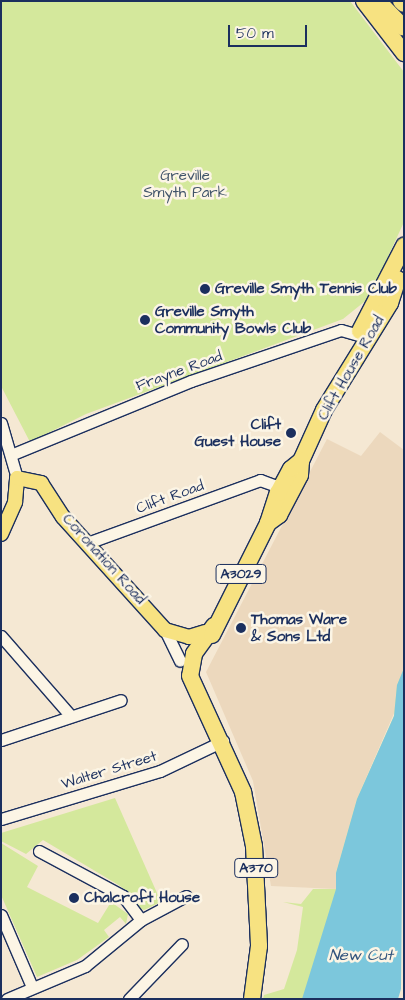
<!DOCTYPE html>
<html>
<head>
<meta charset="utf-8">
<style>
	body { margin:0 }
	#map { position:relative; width:405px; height:1000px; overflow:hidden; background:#f5e8d3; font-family:"Architects Daughter",sans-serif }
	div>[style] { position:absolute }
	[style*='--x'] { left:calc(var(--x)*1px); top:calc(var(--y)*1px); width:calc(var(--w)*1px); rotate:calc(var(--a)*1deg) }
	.built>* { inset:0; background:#ecd8bd }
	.green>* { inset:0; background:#d4e89c }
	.water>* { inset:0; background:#7cc7dc }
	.roads { filter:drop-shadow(1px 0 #1b2f5e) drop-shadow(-1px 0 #1b2f5e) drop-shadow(0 1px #1b2f5e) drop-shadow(0 -1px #1b2f5e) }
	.minor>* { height:11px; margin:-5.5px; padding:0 5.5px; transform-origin:5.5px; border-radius:5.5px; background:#fcf5e5 }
	.major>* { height:14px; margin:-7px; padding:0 7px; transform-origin:7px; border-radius:7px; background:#f7e281 }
	.highway>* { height:16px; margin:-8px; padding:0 8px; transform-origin:8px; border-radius:8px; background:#f7e281 }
	.dots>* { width:14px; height:14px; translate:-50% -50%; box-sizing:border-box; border:2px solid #fcf5e5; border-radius:50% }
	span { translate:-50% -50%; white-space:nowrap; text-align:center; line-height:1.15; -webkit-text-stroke:5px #fcf5e5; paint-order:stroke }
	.shield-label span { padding:1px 4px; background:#fcf5e5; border:1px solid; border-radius:4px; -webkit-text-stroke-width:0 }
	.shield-label { font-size:14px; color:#1b2f5e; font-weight:700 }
	.park-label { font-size:15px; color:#40546a }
	.poi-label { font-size:15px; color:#1b2f5e; font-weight:700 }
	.left { translate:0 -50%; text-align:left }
	.right { translate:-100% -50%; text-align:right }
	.street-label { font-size:15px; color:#1b2f5e }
	.water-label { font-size:16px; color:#33557e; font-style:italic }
	.frame { position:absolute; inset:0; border:2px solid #1b2f5e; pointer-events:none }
	.scale { position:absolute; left:228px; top:25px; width:79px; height:22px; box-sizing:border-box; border:2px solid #1b2f5e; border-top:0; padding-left:6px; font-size:15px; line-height:18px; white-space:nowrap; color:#1b2f5e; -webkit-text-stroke:4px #fcf5e5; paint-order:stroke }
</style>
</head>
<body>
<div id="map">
	<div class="built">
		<i style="clip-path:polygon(380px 432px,404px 450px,404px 668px,397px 685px,398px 704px,357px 799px,336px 873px,336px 889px,271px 886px,253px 781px,206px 672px,327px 439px,361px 456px)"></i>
	</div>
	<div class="green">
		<i style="clip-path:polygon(1px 1px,350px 1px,404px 72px,404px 222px,369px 298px,343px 319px,86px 414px,30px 442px,1px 386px)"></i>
		<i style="clip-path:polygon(404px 668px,404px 715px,316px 999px,263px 999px,264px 995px,284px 989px,297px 950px,303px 907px,283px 902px,301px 904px,313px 889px,336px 889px,336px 873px,357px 799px,394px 716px,397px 685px)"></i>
		<i style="clip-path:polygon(115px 798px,161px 902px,144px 910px,136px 907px,130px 893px,117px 884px,43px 840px,26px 854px,1px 841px,1px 833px)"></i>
		<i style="clip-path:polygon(1px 843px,38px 866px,27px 887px,98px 923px,111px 902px,128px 914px,126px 924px,120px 917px,104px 930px,109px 937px,77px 960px,37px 977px,1px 895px)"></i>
	</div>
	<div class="water">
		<i style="clip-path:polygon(404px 668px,401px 989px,398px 999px,302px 999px,336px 889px,336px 873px,357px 799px,394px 716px,397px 685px)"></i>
	</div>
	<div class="roads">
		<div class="minor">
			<i style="--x:1;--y:423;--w:57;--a:73.8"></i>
			<i style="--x:13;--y:454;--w:192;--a:-22.3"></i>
			<i style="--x:191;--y:381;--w:158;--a:-18.8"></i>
			<i style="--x:341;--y:330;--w:18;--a:16"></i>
			<i style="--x:90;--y:542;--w:181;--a:-20"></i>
			<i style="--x:260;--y:480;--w:15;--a:20"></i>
			<i style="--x:274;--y:485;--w:9;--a:63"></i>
			<i style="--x:165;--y:630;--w:34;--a:64"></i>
			<i style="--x:1;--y:636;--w:105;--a:48.9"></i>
			<i style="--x:1;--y:740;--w:126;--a:-18.4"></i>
			<i style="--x:1;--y:819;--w:166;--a:-16.8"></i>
			<i style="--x:160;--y:771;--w:70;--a:-25.5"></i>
			<i style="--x:39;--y:851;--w:95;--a:28.2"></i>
			<i style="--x:123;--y:896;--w:30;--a:53"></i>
			<i style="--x:1;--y:915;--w:78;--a:66.7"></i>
			<i style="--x:7;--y:999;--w:85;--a:-22.9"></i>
			<i style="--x:85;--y:966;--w:72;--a:-39.4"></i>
			<i style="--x:141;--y:920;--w:51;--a:-28.1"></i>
			<i style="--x:129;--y:999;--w:76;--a:-46.1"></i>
		</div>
		<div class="major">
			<i style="--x:1;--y:534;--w:35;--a:-66"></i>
			<i style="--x:15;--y:502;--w:24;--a:-85"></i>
			<i style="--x:17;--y:478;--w:25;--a:12"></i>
			<i style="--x:41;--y:483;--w:40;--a:57.1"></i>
			<i style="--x:63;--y:517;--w:152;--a:47.9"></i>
			<i style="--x:165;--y:630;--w:25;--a:16"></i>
			<i style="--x:189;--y:637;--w:17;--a:-17"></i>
		</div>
		<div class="highway">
			<i style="--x:364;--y:1;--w:66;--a:52.4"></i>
			<i style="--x:378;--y:1;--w:37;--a:46"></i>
			<i style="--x:401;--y:1;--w:4;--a:45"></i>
			<i style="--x:360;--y:331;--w:96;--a:-62.6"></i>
			<i style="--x:268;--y:523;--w:14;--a:-36"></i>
			<i style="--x:279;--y:515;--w:45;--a:-62.3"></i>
			<i style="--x:300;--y:475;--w:14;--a:-86"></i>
			<i style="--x:301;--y:461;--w:56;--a:-65.7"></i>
			<i style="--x:324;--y:410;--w:126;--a:-58.3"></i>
			<i style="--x:390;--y:303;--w:25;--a:-72"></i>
			<i style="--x:214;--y:626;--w:34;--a:126"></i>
			<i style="--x:194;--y:654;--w:22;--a:100"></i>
			<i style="--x:190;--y:676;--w:128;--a:65.4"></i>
			<i style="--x:243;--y:792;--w:55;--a:78.5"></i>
			<i style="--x:254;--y:846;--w:100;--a:87.1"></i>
			<i style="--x:259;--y:946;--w:53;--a:97.5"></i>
			<i style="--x:212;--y:635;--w:125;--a:-63.4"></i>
			<i style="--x:268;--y:523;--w:32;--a:-72"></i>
			<i style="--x:278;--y:493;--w:27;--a:-62"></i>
			<i style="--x:291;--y:469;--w:13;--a:-39"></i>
		</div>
	</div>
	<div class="dots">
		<i style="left:205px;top:289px;background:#1b2f5e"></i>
		<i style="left:145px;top:320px;background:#1b2f5e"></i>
		<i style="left:291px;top:433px;background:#1b2f5e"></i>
		<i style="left:241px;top:628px;background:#1b2f5e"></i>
		<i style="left:74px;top:898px;background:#1b2f5e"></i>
	</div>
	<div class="shield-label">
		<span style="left:241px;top:574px">A3029</span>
		<span style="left:256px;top:868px">A370</span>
	</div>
	<div class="park-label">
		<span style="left:185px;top:184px">Greville<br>Smyth Park</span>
	</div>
	<div class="poi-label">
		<span class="left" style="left:215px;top:289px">Greville Smyth Tennis Club</span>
		<span class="left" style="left:155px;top:320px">Greville Smyth<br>Community Bowls Club</span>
		<span class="right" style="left:281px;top:433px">Clift<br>Guest House</span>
		<span class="left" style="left:251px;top:628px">Thomas Ware<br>&amp; Sons Ltd</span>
		<span class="left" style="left:84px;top:898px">Chalcroft House</span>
	</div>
	<div class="street-label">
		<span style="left:351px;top:368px;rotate:-60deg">Clift House Road</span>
		<span style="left:179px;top:371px;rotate:-20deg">Frayne Road</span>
		<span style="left:170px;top:497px;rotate:-20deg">Clift Road</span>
		<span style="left:104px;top:559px;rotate:48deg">Coronation Road</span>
		<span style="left:109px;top:770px;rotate:-17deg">Walter Street</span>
	</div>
	<div class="water-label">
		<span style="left:361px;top:955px">New Cut</span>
	</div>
	<div class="frame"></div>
	<div class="scale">50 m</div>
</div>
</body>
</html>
